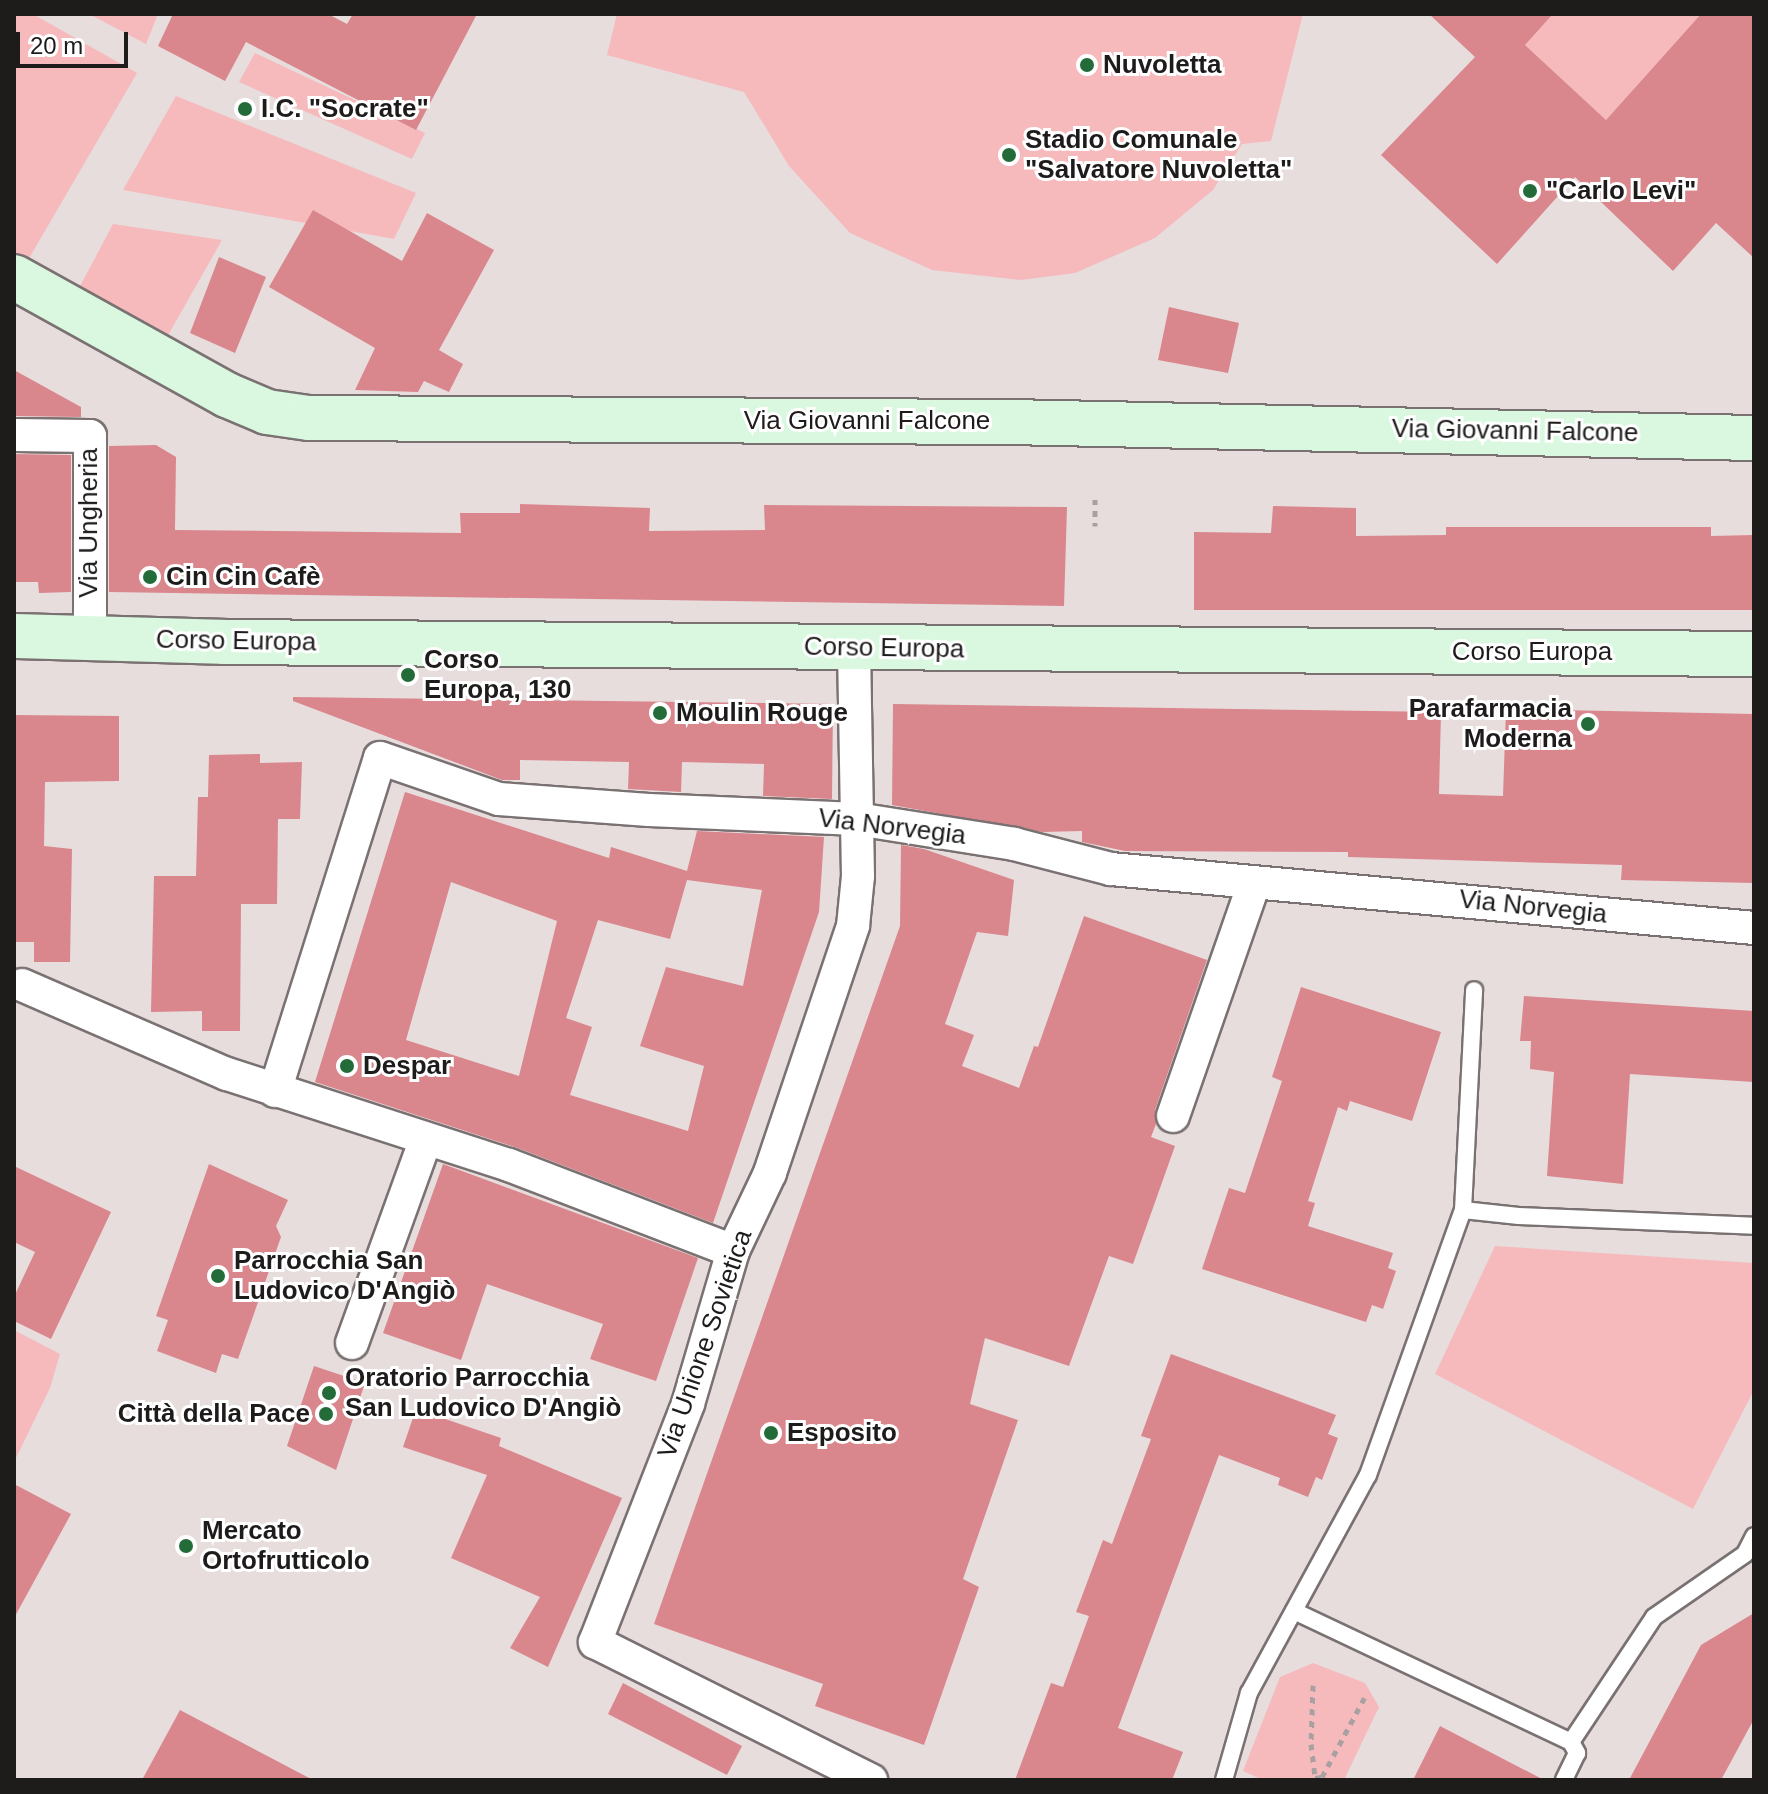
<!DOCTYPE html>
<html>
<head>
<meta charset="utf-8">
<style>
	body { margin:0 }
	#map { position:relative; width:1768px; height:1794px; overflow:hidden; background:#e7dddd; font-family:Arial,sans-serif }
	div>[style] { position:absolute }
	[style*='--x'] { left:calc(var(--x)*1px); top:calc(var(--y)*1px); width:calc(var(--w)*1px); rotate:calc(var(--a)*1deg) }
	.green>* { inset:0; background:#f6babd }
	.building>* { inset:0; background:#da868d }
	.path>* { height:5px; margin-top:-2.5px; transform-origin:0; background:repeating-linear-gradient(90deg,#a9a1a1 0 6px,transparent 0 12px) }
	.roads { filter:drop-shadow(2px 0 #7a7172) drop-shadow(-2px 0 #7a7172) drop-shadow(0 2px #7a7172) drop-shadow(0 -2px #7a7172) }
	.service>* { height:16px; margin:-8px; padding:0 8px; transform-origin:8px; border-radius:8px; background:#fff }
	.minor>* { height:32px; margin:-16px; padding:0 16px; transform-origin:16px; border-radius:16px; background:#fff }
	.secondary>* { height:44px; margin:-22px; padding:0 22px; transform-origin:22px; border-radius:22px; background:#daf8e0 }
	.dots>* { width:22px; height:22px; translate:-50% -50%; box-sizing:border-box; border:4px solid #fff; border-radius:50% }
	span { translate:-50% -50%; white-space:nowrap; text-align:center; line-height:1.15; -webkit-text-stroke:6px #fff; paint-order:stroke }
	.poi-label { font-size:26px; color:#1e1b1b; font-weight:700 }
	.left { translate:0 -50%; text-align:left }
	.right { translate:-100% -50%; text-align:right }
	.street-label { font-size:26px; color:#1e1b1b }
	.frame { position:absolute; inset:0; border:16px solid #1e1b1b; pointer-events:none }
	.scale { position:absolute; left:16px; top:32px; width:112px; height:36px; box-sizing:border-box; border:4px solid #1e1b1b; border-top:0; padding-left:10px; font-size:24px; line-height:28px; white-space:nowrap; color:#1e1b1b; -webkit-text-stroke:6px #fff; paint-order:stroke }
</style>
</head>
<body>
<div id="map">
	<div class="green">
		<i style="clip-path:polygon(14px 14px,33px 14px,137px 73px,28px 260px,14px 252px)"></i>
		<i style="clip-path:polygon(89px 14px,158px 14px,146px 44px)"></i>
		<i style="clip-path:polygon(617px 14px,1303px 14px,1271px 141px,1242px 144px,1213px 190px,1155px 238px,1075px 273px,1021px 280px,932px 270px,850px 233px,789px 166px,744px 92px,607px 55px)"></i>
		<i style="clip-path:polygon(1553px 14px,1701px 14px,1606px 120px,1525px 45px)"></i>
		<i style="clip-path:polygon(255px 53px,425px 133px,412px 159px,239px 82px)"></i>
		<i style="clip-path:polygon(176px 96px,416px 193px,394px 239px,123px 190px)"></i>
		<i style="clip-path:polygon(113px 224px,222px 240px,167px 337px,79px 288px)"></i>
		<i style="clip-path:polygon(1495px 1246px,1754px 1263px,1754px 1390px,1693px 1509px,1435px 1374px)"></i>
		<i style="clip-path:polygon(14px 1330px,60px 1354px,50px 1388px,14px 1462px)"></i>
		<i style="clip-path:polygon(1313px 1663px,1365px 1683px,1379px 1707px,1344px 1780px,1263px 1780px,1243px 1771px,1280px 1677px)"></i>
	</div>
	<div class="building">
		<i style="clip-path:polygon(173px 14px,328px 14px,347px 24px,353px 14px,477px 14px,416px 130px,246px 42px,225px 81px,158px 46px)"></i>
		<i style="clip-path:polygon(1429px 14px,1553px 14px,1525px 45px,1606px 120px,1701px 14px,1754px 14px,1754px 258px,1716px 223px,1673px 271px,1575px 177px,1497px 264px,1381px 155px,1475px 57px)"></i>
		<i style="clip-path:polygon(313px 210px,402px 261px,427px 213px,494px 250px,439px 350px,463px 364px,449px 392px,424px 381px,418px 392px,355px 390px,375px 348px,269px 287px)"></i>
		<i style="clip-path:polygon(219px 257px,266px 277px,235px 353px,190px 333px)"></i>
		<i style="clip-path:polygon(1169px 307px,1239px 323px,1228px 373px,1158px 360px)"></i>
		<i style="clip-path:polygon(14px 370px,81px 407px,81px 417px,14px 416px)"></i>
		<i style="clip-path:polygon(156px 445px,176px 457px,175px 530px,461px 533px,460px 513px,520px 513px,520px 504px,650px 508px,649px 531px,765px 530px,764px 505px,1067px 507px,1064px 606px,109px 592px,109px 446px)"></i>
		<i style="clip-path:polygon(14px 454px,71px 455px,71px 592px,39px 593px,38px 582px,14px 582px)"></i>
		<i style="clip-path:polygon(1273px 506px,1356px 508px,1356px 536px,1446px 535px,1446px 527px,1711px 527px,1711px 536px,1754px 535px,1754px 610px,1194px 610px,1194px 532px,1271px 533px)"></i>
		<i style="clip-path:polygon(293px 697px,833px 704px,832px 799px,763px 796px,764px 764px,682px 762px,681px 792px,628px 789px,629px 762px,520px 760px,520px 780px,502px 780px,293px 701px)"></i>
		<i style="clip-path:polygon(893px 704px,1441px 712px,1439px 794px,1503px 796px,1506px 709px,1754px 714px,1754px 883px,1621px 880px,1622px 865px,1348px 857px,1348px 852px,1125px 851px,1082px 842px,1082px 831px,1042px 832px,892px 805px)"></i>
		<i style="clip-path:polygon(14px 715px,119px 716px,119px 781px,45px 782px,44px 846px,72px 849px,70px 962px,34px 962px,34px 942px,14px 942px)"></i>
		<i style="clip-path:polygon(260px 754px,260px 763px,302px 762px,300px 819px,278px 819px,277px 904px,241px 904px,240px 1031px,202px 1031px,202px 1011px,151px 1012px,154px 876px,196px 876px,198px 797px,208px 797px,209px 755px)"></i>
		<i style="clip-path:polygon(evenodd,405px 792px,609px 858px,611px 847px,687px 871px,697px 831px,824px 837px,819px 912px,713px 1223px,515px 1147px,315px 1082px,405px 792px,687px 880px,762px 890px,743px 986px,666px 967px,640px 1046px,704px 1066px,688px 1131px,570px 1095px,592px 1027px,566px 1018px,598px 920px,670px 939px,687px 880px,405px 792px,451px 882px,557px 921px,519px 1076px,406px 1040px,451px 882px)"></i>
		<i style="clip-path:polygon(901px 845px,924px 849px,1014px 880px,1008px 936px,977px 932px,945px 1024px,974px 1035px,962px 1066px,1019px 1088px,1034px 1046px,1038px 1047px,1084px 916px,1207px 960px,1155px 1110px,1156px 1124px,1151px 1137px,1175px 1146px,1133px 1264px,1109px 1256px,1069px 1366px,985px 1338px,970px 1404px,1018px 1420px,963px 1579px,979px 1587px,924px 1745px,815px 1706px,823px 1684px,654px 1624px,900px 926px)"></i>
		<i style="clip-path:polygon(1301px 987px,1441px 1032px,1412px 1121px,1350px 1101px,1347px 1111px,1338px 1107px,1308px 1201px,1315px 1203px,1308px 1226px,1393px 1253px,1388px 1268px,1396px 1271px,1383px 1309px,1372px 1305px,1366px 1322px,1202px 1269px,1229px 1188px,1245px 1193px,1282px 1081px,1272px 1077px)"></i>
		<i style="clip-path:polygon(1524px 996px,1754px 1011px,1754px 1082px,1630px 1074px,1623px 1184px,1547px 1176px,1554px 1072px,1530px 1069px,1531px 1041px,1520px 1041px)"></i>
		<i style="clip-path:polygon(209px 1164px,288px 1200px,276px 1226px,281px 1237px,238px 1359px,222px 1354px,216px 1373px,157px 1351px,168px 1320px,156px 1316px)"></i>
		<i style="clip-path:polygon(443px 1164px,698px 1258px,656px 1381px,590px 1359px,603px 1324px,487px 1284px,461px 1360px,383px 1333px)"></i>
		<i style="clip-path:polygon(14px 1166px,111px 1212px,51px 1339px,14px 1321px,14px 1297px,35px 1252px,14px 1242px)"></i>
		<i style="clip-path:polygon(1171px 1354px,1336px 1415px,1328px 1434px,1338px 1438px,1322px 1480px,1316px 1477px,1308px 1497px,1278px 1485px,1280px 1478px,1219px 1455px,1118px 1728px,1183px 1752px,1172px 1780px,1015px 1780px,1051px 1683px,1063px 1687px,1089px 1616px,1076px 1612px,1103px 1540px,1112px 1544px,1151px 1439px,1141px 1436px)"></i>
		<i style="clip-path:polygon(314px 1366px,365px 1383px,336px 1470px,287px 1446px)"></i>
		<i style="clip-path:polygon(416px 1409px,501px 1438px,499px 1446px,622px 1498px,548px 1667px,510px 1648px,540px 1597px,451px 1558px,487px 1475px,403px 1447px)"></i>
		<i style="clip-path:polygon(14px 1484px,71px 1514px,14px 1618px)"></i>
		<i style="clip-path:polygon(1754px 1613px,1754px 1719px,1721px 1780px,1629px 1780px,1701px 1645px)"></i>
		<i style="clip-path:polygon(623px 1683px,742px 1746px,727px 1775px,608px 1714px)"></i>
		<i style="clip-path:polygon(180px 1710px,313px 1780px,142px 1780px)"></i>
		<i style="clip-path:polygon(1440px 1726px,1544px 1780px,1413px 1780px)"></i>
	</div>
	<div class="path">
		<i style="--x:1095;--y:499;--w:27;--a:90"></i>
		<i style="--x:1313;--y:1685;--w:59;--a:91.9"></i>
		<i style="--x:1311;--y:1744;--w:34;--a:83"></i>
		<i style="--x:1315;--y:1778;--w:7;--a:-8"></i>
		<i style="--x:1322;--y:1777;--w:93;--a:-61.8"></i>
	</div>
	<div class="roads">
		<div class="service">
			<i style="--x:1463;--y:1210;--w:56;--a:6.1"></i>
			<i style="--x:1519;--y:1216;--w:235;--a:2.4"></i>
			<i style="--x:1294;--y:1611;--w:306;--a:25.3"></i>
			<i style="--x:1571;--y:1742;--w:13;--a:61"></i>
			<i style="--x:1577;--y:1753;--w:30;--a:116"></i>
			<i style="--x:1571;--y:1742;--w:150;--a:-56.4"></i>
			<i style="--x:1654;--y:1617;--w:111;--a:-34.7"></i>
			<i style="--x:1745;--y:1554;--w:20;--a:-63"></i>
			<i style="--x:1224;--y:1780;--w:91;--a:-74"></i>
			<i style="--x:1249;--y:1693;--w:248;--a:-61.4"></i>
			<i style="--x:1368;--y:1475;--w:282;--a:-70.3"></i>
			<i style="--x:1463;--y:1210;--w:220;--a:-87.1"></i>
		</div>
		<div class="minor">
			<i style="--x:14;--y:435;--w:76;--a:0.8"></i>
			<i style="--x:90;--y:436;--w:202;--a:90"></i>
			<i style="--x:854;--y:648;--w:228;--a:89"></i>
			<i style="--x:858;--y:876;--w:50;--a:95.7"></i>
			<i style="--x:853;--y:926;--w:261;--a:108.6"></i>
			<i style="--x:770;--y:1173;--w:86;--a:115.4"></i>
			<i style="--x:733;--y:1251;--w:159;--a:106.4"></i>
			<i style="--x:688;--y:1404;--w:256;--a:111.3"></i>
			<i style="--x:595;--y:1642;--w:309;--a:26.6"></i>
			<i style="--x:22;--y:985;--w:223;--a:23.5"></i>
			<i style="--x:227;--y:1074;--w:296;--a:17.9"></i>
			<i style="--x:509;--y:1165;--w:240;--a:21"></i>
			<i style="--x:275;--y:1091;--w:349;--a:-72.5"></i>
			<i style="--x:380;--y:758;--w:126;--a:19"></i>
			<i style="--x:499;--y:799;--w:150;--a:4.2"></i>
			<i style="--x:649;--y:810;--w:208;--a:2.5"></i>
			<i style="--x:857;--y:819;--w:159;--a:9"></i>
			<i style="--x:1014;--y:844;--w:100;--a:14.5"></i>
			<i style="--x:1111;--y:869;--w:646;--a:5.24"></i>
			<i style="--x:1173;--y:1116;--w:246;--a:-70.8"></i>
			<i style="--x:352;--y:1343;--w:217;--a:-70.1"></i>
		</div>
		<div class="secondary">
			<i style="--x:14;--y:277;--w:244;--a:29"></i>
			<i style="--x:227;--y:395;--w:43;--a:23"></i>
			<i style="--x:267;--y:412;--w:42;--a:8.1"></i>
			<i style="--x:309;--y:418;--w:700;--a:0.33"></i>
			<i style="--x:1009;--y:422;--w:745;--a:1.23"></i>
			<i style="--x:14;--y:636;--w:210;--a:1.6"></i>
			<i style="--x:224;--y:642;--w:1530;--a:0.45"></i>
		</div>
	</div>
	<div class="dots">
		<i style="left:1087px;top:65px;background:#236b38"></i>
		<i style="left:245px;top:109px;background:#236b38"></i>
		<i style="left:1009px;top:155px;background:#236b38"></i>
		<i style="left:1530px;top:191px;background:#236b38"></i>
		<i style="left:150px;top:577px;background:#236b38"></i>
		<i style="left:408px;top:675px;background:#236b38"></i>
		<i style="left:660px;top:713px;background:#236b38"></i>
		<i style="left:1588px;top:724px;background:#236b38"></i>
		<i style="left:347px;top:1066px;background:#236b38"></i>
		<i style="left:218px;top:1276px;background:#236b38"></i>
		<i style="left:329px;top:1393px;background:#236b38"></i>
		<i style="left:326px;top:1414px;background:#236b38"></i>
		<i style="left:771px;top:1433px;background:#236b38"></i>
		<i style="left:186px;top:1546px;background:#236b38"></i>
	</div>
	<div class="poi-label">
		<span class="left" style="left:1103px;top:65px">Nuvoletta</span>
		<span class="left" style="left:261px;top:109px">I.C. "Socrate"</span>
		<span class="left" style="left:1025px;top:155px">Stadio Comunale<br>"Salvatore Nuvoletta"</span>
		<span class="left" style="left:1546px;top:191px">"Carlo Levi"</span>
		<span class="left" style="left:166px;top:577px">Cin Cin Cafè</span>
		<span class="left" style="left:424px;top:675px">Corso<br>Europa, 130</span>
		<span class="right" style="left:1572px;top:724px">Parafarmacia<br>Moderna</span>
		<span class="left" style="left:676px;top:713px">Moulin Rouge</span>
		<span class="left" style="left:363px;top:1066px">Despar</span>
		<span class="left" style="left:234px;top:1276px">Parrocchia San<br>Ludovico D'Angiò</span>
		<span class="left" style="left:345px;top:1393px">Oratorio Parrocchia<br>San Ludovico D'Angiò</span>
		<span class="right" style="left:310px;top:1414px">Città della Pace</span>
		<span class="left" style="left:787px;top:1433px">Esposito</span>
		<span class="left" style="left:202px;top:1546px">Mercato<br>Ortofrutticolo</span>
	</div>
	<div class="street-label">
		<span style="left:867px;top:421px">Via Giovanni Falcone</span>
		<span style="left:1515px;top:431px;rotate:1deg">Via Giovanni Falcone</span>
		<span style="left:89px;top:523px;rotate:-90deg">Via Ungheria</span>
		<span style="left:236px;top:641px;rotate:1deg">Corso Europa</span>
		<span style="left:884px;top:648px;rotate:1deg">Corso Europa</span>
		<span style="left:1532px;top:652px">Corso Europa</span>
		<span style="left:892px;top:827px;rotate:7deg">Via Norvegia</span>
		<span style="left:1533px;top:907px;rotate:6deg">Via Norvegia</span>
		<span style="left:705px;top:1344px;rotate:-71deg">Via Unione Sovietica</span>
	</div>
	<div class="frame"></div>
	<div class="scale">20 m</div>
</div>
</body>
</html>
